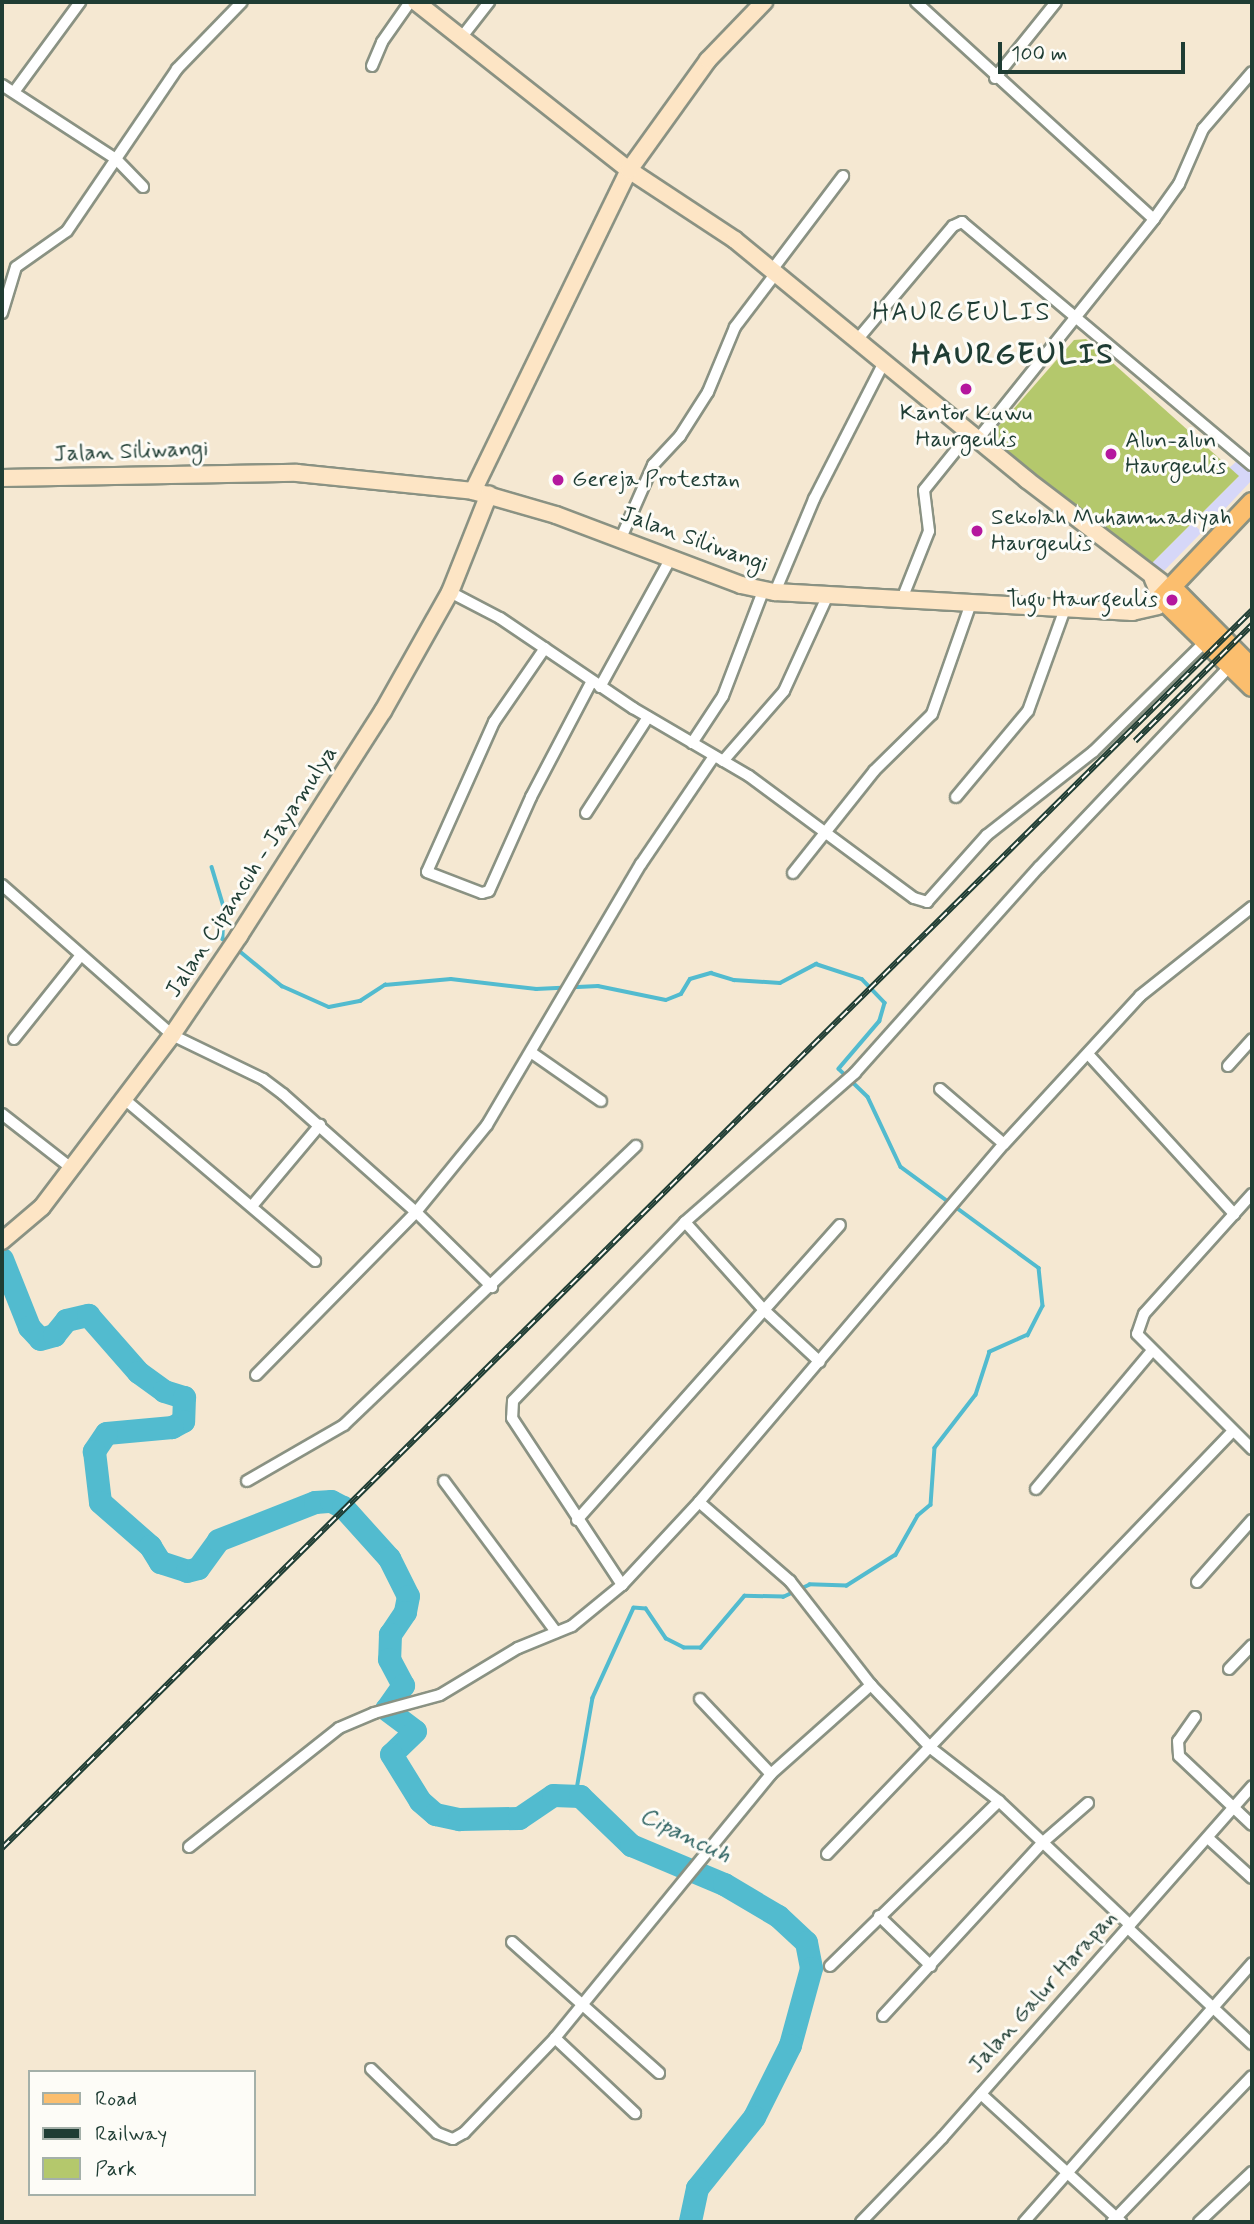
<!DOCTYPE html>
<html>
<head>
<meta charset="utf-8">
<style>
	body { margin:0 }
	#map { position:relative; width:1254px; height:2224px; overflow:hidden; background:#f5e8d2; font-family:Mynerve,sans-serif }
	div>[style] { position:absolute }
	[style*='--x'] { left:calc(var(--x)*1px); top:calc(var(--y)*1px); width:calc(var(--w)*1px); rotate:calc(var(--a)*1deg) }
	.built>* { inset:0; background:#d6d7f8 }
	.green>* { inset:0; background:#b4c86c }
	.stream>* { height:3.5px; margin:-1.75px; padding:0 1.75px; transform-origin:1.75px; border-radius:1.75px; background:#52bbcf }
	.river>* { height:23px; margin:-11.5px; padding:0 11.5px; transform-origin:11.5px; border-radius:11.5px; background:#52bbcf }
	.roads { filter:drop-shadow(2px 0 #8a9283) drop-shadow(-2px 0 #8a9283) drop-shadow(0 2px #8a9283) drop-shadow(0 -2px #8a9283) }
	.street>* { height:10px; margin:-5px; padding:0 5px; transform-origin:5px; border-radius:5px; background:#fff }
	.secondary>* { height:16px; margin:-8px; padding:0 8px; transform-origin:8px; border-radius:8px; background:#fde5c5 }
	.primary>* { height:18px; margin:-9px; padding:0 9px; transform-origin:9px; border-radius:9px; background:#fbbe6e }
	.rail>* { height:6px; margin-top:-3px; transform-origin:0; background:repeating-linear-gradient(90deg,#fdfcf7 0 10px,#1f3d34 0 20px); box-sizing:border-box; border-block:2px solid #1f3d34 }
	.dots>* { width:19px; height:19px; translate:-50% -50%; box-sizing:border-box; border:4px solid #fdfcf7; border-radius:50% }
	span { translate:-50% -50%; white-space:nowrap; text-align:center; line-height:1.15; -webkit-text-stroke:6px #fdfcf7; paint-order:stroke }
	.poi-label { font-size:23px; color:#1f3d34 }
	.left { translate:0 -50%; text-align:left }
	.right { translate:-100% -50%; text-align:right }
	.street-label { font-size:23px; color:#1f3d34 }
	.water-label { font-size:24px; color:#2e6362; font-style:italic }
	.quarter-label { font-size:26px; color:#1f3d34; letter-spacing:2px }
	.district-label { font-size:30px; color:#1f3d34; font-weight:700; letter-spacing:2px }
	.frame { position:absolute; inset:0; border:4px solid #1f3d34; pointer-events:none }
	.legend { position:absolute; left:28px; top:2070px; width:228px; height:126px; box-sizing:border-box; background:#fdfcf7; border:2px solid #a4b0a9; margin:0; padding:9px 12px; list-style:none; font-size:21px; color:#1f3d34 }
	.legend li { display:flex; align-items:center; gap:14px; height:35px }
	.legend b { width:35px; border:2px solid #a4b0a9 }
	.scale { position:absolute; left:998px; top:42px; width:187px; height:32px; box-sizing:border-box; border:4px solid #1f3d34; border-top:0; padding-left:9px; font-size:21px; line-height:24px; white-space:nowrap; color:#1f3d34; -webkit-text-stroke:5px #fdfcf7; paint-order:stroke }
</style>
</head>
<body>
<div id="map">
	<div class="built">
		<i style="clip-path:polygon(1237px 461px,1252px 473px,1252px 480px,1209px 526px,1198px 517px,1238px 477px,1229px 468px)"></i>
		<i style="clip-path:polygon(1192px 523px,1202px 532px,1159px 576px,1149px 566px)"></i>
	</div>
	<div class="green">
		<i style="clip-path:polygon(1086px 339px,1239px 476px,1149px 566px,989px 437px,1074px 340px)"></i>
	</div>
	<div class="stream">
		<i style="--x:212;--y:867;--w:42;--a:73.3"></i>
		<i style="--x:224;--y:907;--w:32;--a:92"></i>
		<i style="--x:223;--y:939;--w:8;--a:30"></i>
		<i style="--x:236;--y:948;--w:60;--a:39.6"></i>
		<i style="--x:282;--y:986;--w:51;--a:24.1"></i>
		<i style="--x:329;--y:1007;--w:32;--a:-11"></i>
		<i style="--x:360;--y:1001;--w:30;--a:-33"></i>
		<i style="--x:385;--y:985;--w:66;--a:-5.2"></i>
		<i style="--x:451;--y:979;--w:86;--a:6.7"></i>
		<i style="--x:536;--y:989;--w:62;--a:-2.8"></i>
		<i style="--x:598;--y:986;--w:69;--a:11.6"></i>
		<i style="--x:666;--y:1000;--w:16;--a:-22"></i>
		<i style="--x:681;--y:994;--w:17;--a:-59"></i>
		<i style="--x:690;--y:979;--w:22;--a:-16"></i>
		<i style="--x:711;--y:973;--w:24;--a:17"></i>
		<i style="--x:734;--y:980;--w:46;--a:3.7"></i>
		<i style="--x:780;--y:983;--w:41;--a:-27.8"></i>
		<i style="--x:816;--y:964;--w:48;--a:18.1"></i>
		<i style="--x:862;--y:979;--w:33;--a:46"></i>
		<i style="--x:885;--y:1003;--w:19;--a:106"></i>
		<i style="--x:880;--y:1021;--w:63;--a:130.5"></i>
		<i style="--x:839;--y:1069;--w:40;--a:44"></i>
		<i style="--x:868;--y:1097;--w:77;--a:64.8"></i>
		<i style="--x:901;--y:1167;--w:171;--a:36.2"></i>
		<i style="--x:1039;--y:1268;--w:38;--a:84"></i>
		<i style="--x:1043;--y:1306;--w:33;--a:117"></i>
		<i style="--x:1028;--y:1335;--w:42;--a:155.9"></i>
		<i style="--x:990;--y:1352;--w:45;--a:108"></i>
		<i style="--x:976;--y:1395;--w:67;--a:127.7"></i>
		<i style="--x:935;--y:1448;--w:57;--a:94"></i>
		<i style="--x:931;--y:1505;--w:17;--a:140"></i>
		<i style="--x:918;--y:1516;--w:45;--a:119.4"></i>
		<i style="--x:896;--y:1555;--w:58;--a:147.7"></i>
		<i style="--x:847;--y:1586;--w:37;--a:-178"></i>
		<i style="--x:810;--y:1585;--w:29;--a:155"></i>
		<i style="--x:784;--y:1597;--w:39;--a:-179"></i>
		<i style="--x:745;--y:1596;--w:68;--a:130.2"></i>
		<i style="--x:701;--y:1648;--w:17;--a:180"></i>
		<i style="--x:684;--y:1648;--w:20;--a:-153"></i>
		<i style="--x:666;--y:1639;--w:36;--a:-124"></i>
		<i style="--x:646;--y:1609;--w:12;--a:-175"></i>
		<i style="--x:634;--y:1608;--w:99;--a:114.5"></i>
		<i style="--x:593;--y:1698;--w:98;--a:99.9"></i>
	</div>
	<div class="river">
		<i style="--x:2;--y:1259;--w:73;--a:68.3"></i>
		<i style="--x:29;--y:1327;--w:16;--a:47"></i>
		<i style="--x:40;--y:1339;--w:15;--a:-16"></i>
		<i style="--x:54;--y:1335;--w:19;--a:-51"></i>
		<i style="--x:66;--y:1320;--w:23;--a:-13"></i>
		<i style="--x:88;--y:1315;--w:76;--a:48.7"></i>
		<i style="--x:138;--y:1372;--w:32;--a:36"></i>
		<i style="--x:164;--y:1391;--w:21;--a:17"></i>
		<i style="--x:184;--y:1397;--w:24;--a:92"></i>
		<i style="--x:183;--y:1421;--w:13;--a:151"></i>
		<i style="--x:172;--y:1427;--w:66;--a:174.8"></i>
		<i style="--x:106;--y:1433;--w:22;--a:124"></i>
		<i style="--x:94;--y:1451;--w:51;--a:83.3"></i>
		<i style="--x:100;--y:1502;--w:67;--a:41.3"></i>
		<i style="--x:150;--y:1546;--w:19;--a:58"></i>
		<i style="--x:160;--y:1562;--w:28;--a:18"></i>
		<i style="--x:187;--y:1571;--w:11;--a:-15"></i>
		<i style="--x:198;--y:1568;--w:34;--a:-54"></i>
		<i style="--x:218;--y:1540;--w:104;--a:-21.4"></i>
		<i style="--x:315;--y:1502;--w:16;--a:-4"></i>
		<i style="--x:331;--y:1501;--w:13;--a:27"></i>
		<i style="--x:343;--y:1507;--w:69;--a:48"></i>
		<i style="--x:389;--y:1558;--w:42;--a:63.4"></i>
		<i style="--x:408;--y:1596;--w:16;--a:101"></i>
		<i style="--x:405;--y:1612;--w:27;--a:124"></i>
		<i style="--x:390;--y:1634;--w:25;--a:92"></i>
		<i style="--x:389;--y:1659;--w:30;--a:62"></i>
		<i style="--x:403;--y:1685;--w:29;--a:125"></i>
		<i style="--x:386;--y:1709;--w:36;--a:37"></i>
		<i style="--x:415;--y:1731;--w:33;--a:136"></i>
		<i style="--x:391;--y:1754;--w:55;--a:58.3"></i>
		<i style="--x:420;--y:1801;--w:20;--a:41"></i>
		<i style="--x:435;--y:1814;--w:25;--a:12"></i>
		<i style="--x:459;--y:1819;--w:60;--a:-1"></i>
		<i style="--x:519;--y:1818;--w:41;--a:-34.1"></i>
		<i style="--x:553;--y:1795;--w:27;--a:2"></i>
		<i style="--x:580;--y:1796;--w:71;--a:43.9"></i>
		<i style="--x:631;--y:1845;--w:101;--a:22.8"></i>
		<i style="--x:724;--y:1884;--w:63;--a:30.7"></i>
		<i style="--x:778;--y:1916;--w:38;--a:43"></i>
		<i style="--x:806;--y:1942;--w:26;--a:79"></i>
		<i style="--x:811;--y:1968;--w:80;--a:105.3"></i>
		<i style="--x:790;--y:2045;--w:80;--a:116.6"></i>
		<i style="--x:754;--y:2117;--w:91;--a:128.8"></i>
		<i style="--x:697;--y:2188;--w:35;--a:102"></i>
	</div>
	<div class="roads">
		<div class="street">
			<i style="--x:916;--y:2;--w:322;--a:42.4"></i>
			<i style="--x:461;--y:38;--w:46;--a:-52.1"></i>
			<i style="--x:372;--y:66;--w:26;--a:-67"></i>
			<i style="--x:382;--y:42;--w:49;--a:-55"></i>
			<i style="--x:995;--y:78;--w:97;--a:-51.2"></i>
			<i style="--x:2;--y:85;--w:136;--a:33"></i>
			<i style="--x:116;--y:159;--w:39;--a:46"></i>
			<i style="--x:14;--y:92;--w:112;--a:-53.7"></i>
			<i style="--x:772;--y:270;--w:118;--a:-52.9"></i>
			<i style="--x:2;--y:313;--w:48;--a:-73.1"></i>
			<i style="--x:16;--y:267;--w:62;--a:-35.2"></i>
			<i style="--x:67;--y:231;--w:196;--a:-55.8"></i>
			<i style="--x:177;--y:69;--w:93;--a:-45.9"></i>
			<i style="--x:857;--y:340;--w:149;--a:-49.9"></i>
			<i style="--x:953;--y:226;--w:10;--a:-24"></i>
			<i style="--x:962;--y:222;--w:378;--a:40"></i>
			<i style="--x:978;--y:439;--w:282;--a:-51.3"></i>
			<i style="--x:1154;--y:219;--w:43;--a:-54.5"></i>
			<i style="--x:1179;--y:184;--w:60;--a:-66.4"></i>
			<i style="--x:1203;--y:129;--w:75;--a:-49.3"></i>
			<i style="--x:621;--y:538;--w:80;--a:-66.3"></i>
			<i style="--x:653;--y:465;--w:40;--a:-47"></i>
			<i style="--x:680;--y:436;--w:52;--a:-57.5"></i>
			<i style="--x:708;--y:392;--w:70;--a:-67.4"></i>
			<i style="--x:735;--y:327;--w:68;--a:-52.8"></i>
			<i style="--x:450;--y:592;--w:56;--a:27.5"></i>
			<i style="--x:500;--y:618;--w:161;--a:34.1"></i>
			<i style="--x:633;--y:708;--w:134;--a:30.4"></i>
			<i style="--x:749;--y:776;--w:205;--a:36.5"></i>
			<i style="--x:914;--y:898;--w:14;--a:17"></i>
			<i style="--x:927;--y:902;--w:90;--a:-48.2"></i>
			<i style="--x:987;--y:835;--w:135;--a:-38.1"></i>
			<i style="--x:1093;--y:752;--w:158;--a:-44.5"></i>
			<i style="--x:775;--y:592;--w:101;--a:-67.2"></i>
			<i style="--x:814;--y:499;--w:154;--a:-62.9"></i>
			<i style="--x:902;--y:599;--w:73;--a:-68.3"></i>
			<i style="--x:929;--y:531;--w:41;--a:-97"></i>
			<i style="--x:924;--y:490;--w:73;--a:-51.1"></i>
			<i style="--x:545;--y:648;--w:90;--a:124.6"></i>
			<i style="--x:494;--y:722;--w:164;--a:114.1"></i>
			<i style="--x:427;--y:872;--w:59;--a:20.9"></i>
			<i style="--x:482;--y:893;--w:7;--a:-16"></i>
			<i style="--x:489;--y:891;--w:103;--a:-65.9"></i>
			<i style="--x:531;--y:797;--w:131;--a:-62.3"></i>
			<i style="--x:1230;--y:666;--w:277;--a:133.5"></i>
			<i style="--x:1039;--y:867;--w:276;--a:131.8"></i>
			<i style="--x:855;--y:1073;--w:226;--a:138.8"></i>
			<i style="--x:685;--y:1222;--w:248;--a:133.9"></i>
			<i style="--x:513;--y:1401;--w:17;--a:93"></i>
			<i style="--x:512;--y:1418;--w:200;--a:56.6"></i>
			<i style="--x:622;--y:1585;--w:113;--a:-47.1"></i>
			<i style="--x:699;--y:1502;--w:470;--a:-49.6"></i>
			<i style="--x:1004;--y:1144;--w:201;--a:-47.4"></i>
			<i style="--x:1140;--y:996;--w:143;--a:-38.5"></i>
			<i style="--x:600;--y:687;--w:147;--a:-61.2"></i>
			<i style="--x:692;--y:743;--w:56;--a:-56.6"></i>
			<i style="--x:723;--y:696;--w:112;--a:-69.1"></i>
			<i style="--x:723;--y:761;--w:93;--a:-48.9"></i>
			<i style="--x:784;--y:691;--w:103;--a:-65.4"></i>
			<i style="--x:956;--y:797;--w:112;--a:-50.1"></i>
			<i style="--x:1028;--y:711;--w:112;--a:-70.1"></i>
			<i style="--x:586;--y:813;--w:114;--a:-57.1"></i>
			<i style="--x:793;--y:873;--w:130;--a:-51.5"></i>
			<i style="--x:874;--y:771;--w:81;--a:-44.5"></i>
			<i style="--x:932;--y:714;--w:118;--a:-70.6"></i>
			<i style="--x:2;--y:885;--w:227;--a:41.4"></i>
			<i style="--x:172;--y:1035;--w:101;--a:25.8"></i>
			<i style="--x:263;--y:1079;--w:25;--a:37"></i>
			<i style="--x:283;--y:1094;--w:178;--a:41.6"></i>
			<i style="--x:416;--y:1212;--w:107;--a:44.6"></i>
			<i style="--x:14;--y:1039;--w:107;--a:-51.4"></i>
			<i style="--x:532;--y:1053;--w:84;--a:34.8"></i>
			<i style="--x:1088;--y:1054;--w:217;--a:47.6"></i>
			<i style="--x:1228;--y:1066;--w:36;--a:-48"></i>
			<i style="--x:940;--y:1089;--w:84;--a:40.7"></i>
			<i style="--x:123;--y:1098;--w:252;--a:40.3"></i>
			<i style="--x:2;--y:1114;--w:88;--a:38"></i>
			<i style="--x:1252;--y:1194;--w:161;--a:132"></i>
			<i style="--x:1144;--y:1314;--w:21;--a:109"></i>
			<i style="--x:1137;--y:1334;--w:163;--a:45"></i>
			<i style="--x:252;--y:1206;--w:106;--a:-50"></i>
			<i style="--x:685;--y:1222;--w:118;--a:48.1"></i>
			<i style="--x:764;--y:1310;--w:76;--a:42.9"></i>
			<i style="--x:256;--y:1375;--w:228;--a:-45.5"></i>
			<i style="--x:416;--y:1212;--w:112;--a:-50.8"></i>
			<i style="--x:487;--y:1125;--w:303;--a:-59.5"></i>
			<i style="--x:641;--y:864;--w:130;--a:-55.9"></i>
			<i style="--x:247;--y:1481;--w:112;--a:-30"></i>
			<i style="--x:344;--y:1425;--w:404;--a:-43.7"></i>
			<i style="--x:444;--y:1481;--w:188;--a:53.4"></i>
			<i style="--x:1036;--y:1489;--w:180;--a:-50"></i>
			<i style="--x:699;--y:1502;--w:121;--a:41"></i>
			<i style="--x:790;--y:1581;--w:132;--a:52.1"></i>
			<i style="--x:871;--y:1685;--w:88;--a:46.4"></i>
			<i style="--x:932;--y:1749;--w:85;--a:37.8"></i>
			<i style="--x:999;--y:1801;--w:180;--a:43.4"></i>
			<i style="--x:577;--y:1520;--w:395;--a:-48.3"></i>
			<i style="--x:1197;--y:1582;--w:83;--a:-48.4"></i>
			<i style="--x:1229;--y:1669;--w:33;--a:-46"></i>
			<i style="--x:700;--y:1699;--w:103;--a:46.6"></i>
			<i style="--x:1195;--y:1717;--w:29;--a:125"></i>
			<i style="--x:1178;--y:1741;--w:15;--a:86"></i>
			<i style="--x:1179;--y:1756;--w:100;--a:43.4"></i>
			<i style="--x:1208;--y:1838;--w:59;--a:42.3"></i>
			<i style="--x:189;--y:1847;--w:191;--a:-38.4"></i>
			<i style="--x:339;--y:1728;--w:38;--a:-23"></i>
			<i style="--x:374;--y:1713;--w:68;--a:-15.3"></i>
			<i style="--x:440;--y:1695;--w:91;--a:-31.1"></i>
			<i style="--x:518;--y:1648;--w:58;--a:-22.2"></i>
			<i style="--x:572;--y:1626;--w:65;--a:-39.4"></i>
			<i style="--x:827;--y:1854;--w:585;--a:-46.18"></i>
			<i style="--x:879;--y:1916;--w:72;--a:43.9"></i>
			<i style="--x:1128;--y:1928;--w:170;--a:43.1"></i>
			<i style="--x:512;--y:1942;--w:197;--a:41.7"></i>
			<i style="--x:830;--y:1966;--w:236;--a:-44.3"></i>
			<i style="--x:883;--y:2016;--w:235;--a:-47.4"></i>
			<i style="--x:1042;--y:1843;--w:61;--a:-41"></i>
			<i style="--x:555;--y:2038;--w:110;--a:43.2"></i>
			<i style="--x:371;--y:2069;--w:92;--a:44.1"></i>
			<i style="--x:437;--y:2133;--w:17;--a:21"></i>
			<i style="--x:453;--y:2139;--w:13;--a:-29"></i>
			<i style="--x:464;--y:2133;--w:132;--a:-46.2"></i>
			<i style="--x:555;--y:2038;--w:341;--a:-50.7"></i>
			<i style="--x:771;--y:1774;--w:134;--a:-41.7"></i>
			<i style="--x:981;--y:2094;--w:190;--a:42.4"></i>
			<i style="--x:861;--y:2222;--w:117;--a:-46"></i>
			<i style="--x:942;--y:2138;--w:469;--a:-48.6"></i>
			<i style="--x:1024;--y:2222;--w:345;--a:-48.6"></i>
			<i style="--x:1112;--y:2222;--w:202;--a:-46.2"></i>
			<i style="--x:1199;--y:2222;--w:73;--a:-43.3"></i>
		</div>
		<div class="secondary">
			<i style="--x:416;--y:2;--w:271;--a:38.3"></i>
			<i style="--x:629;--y:170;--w:127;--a:33.4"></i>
			<i style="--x:735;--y:240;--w:378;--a:39.4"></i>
			<i style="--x:1027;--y:480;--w:168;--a:37.3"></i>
			<i style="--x:2;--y:478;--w:295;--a:-1"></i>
			<i style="--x:297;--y:473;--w:177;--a:5.8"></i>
			<i style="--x:473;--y:491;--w:86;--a:16.1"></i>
			<i style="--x:556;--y:515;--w:198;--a:20.7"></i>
			<i style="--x:741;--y:585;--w:35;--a:12"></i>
			<i style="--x:775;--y:592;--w:358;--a:3.2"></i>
			<i style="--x:1132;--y:612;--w:26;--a:-13"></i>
			<i style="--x:1157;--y:606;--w:9;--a:-63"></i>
			<i style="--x:1161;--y:598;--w:21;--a:-113"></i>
			<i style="--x:473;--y:491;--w:357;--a:-64.1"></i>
			<i style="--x:629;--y:170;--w:135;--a:-54.3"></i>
			<i style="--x:708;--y:60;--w:81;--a:-46"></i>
			<i style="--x:2;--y:1241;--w:52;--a:-40.4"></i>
			<i style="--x:42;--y:1207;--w:216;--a:-52.9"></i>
			<i style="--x:172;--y:1035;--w:120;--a:-55.9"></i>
			<i style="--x:239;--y:936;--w:267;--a:-57.4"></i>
			<i style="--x:383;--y:711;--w:137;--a:-60.6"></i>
			<i style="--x:450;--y:592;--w:105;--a:-68.3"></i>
		</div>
		<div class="primary">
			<i style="--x:1252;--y:502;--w:132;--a:133.5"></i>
			<i style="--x:1161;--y:598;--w:127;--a:44.4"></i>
			<i style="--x:1172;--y:587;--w:114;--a:45.4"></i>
		</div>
	</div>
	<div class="rail">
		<i style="--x:1135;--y:741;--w:165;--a:-44.8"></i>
		<i style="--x:2;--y:1848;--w:1759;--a:-44.72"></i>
	</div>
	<div class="dots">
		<i style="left:966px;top:389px;background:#b5179e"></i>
		<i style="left:1111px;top:454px;background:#b5179e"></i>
		<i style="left:558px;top:480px;background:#b5179e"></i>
		<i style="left:977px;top:531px;background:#b5179e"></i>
		<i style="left:1172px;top:600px;background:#b5179e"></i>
	</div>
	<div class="poi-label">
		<span style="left:966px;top:427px">Kantor Kuwu<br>Haurgeulis</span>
		<span class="left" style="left:1125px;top:454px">Alun-alun<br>Haurgeulis</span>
		<span class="left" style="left:572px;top:480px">Gereja Protestan</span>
		<span class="left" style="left:991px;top:531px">Sekolah Muhammadiyah<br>Haurgeulis</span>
		<span class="right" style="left:1158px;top:600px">Tugu Haurgeulis</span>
	</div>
	<div class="street-label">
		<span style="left:131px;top:452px;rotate:-2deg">Jalan Siliwangi</span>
		<span style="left:694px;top:540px;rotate:20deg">Jalan Siliwangi</span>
		<span style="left:252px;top:872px;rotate:-57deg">Jalan Cipancuh - Jayamulya</span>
		<span style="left:1043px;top:1992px;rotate:-48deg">Jalan Galur Harapan</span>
	</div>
	<div class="water-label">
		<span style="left:685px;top:1836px;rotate:26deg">Cipancuh</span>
	</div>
	<div class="quarter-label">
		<span style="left:962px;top:314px">HAURGEULIS</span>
	</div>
	<div class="district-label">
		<span style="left:1013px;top:355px">HAURGEULIS</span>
	</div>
	<div class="frame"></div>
	<ul class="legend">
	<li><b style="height:9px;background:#fbbe6e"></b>Road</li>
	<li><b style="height:9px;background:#1f3d34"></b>Railway</li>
	<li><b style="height:19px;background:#b4c86c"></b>Park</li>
	</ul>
	<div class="scale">100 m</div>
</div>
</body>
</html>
